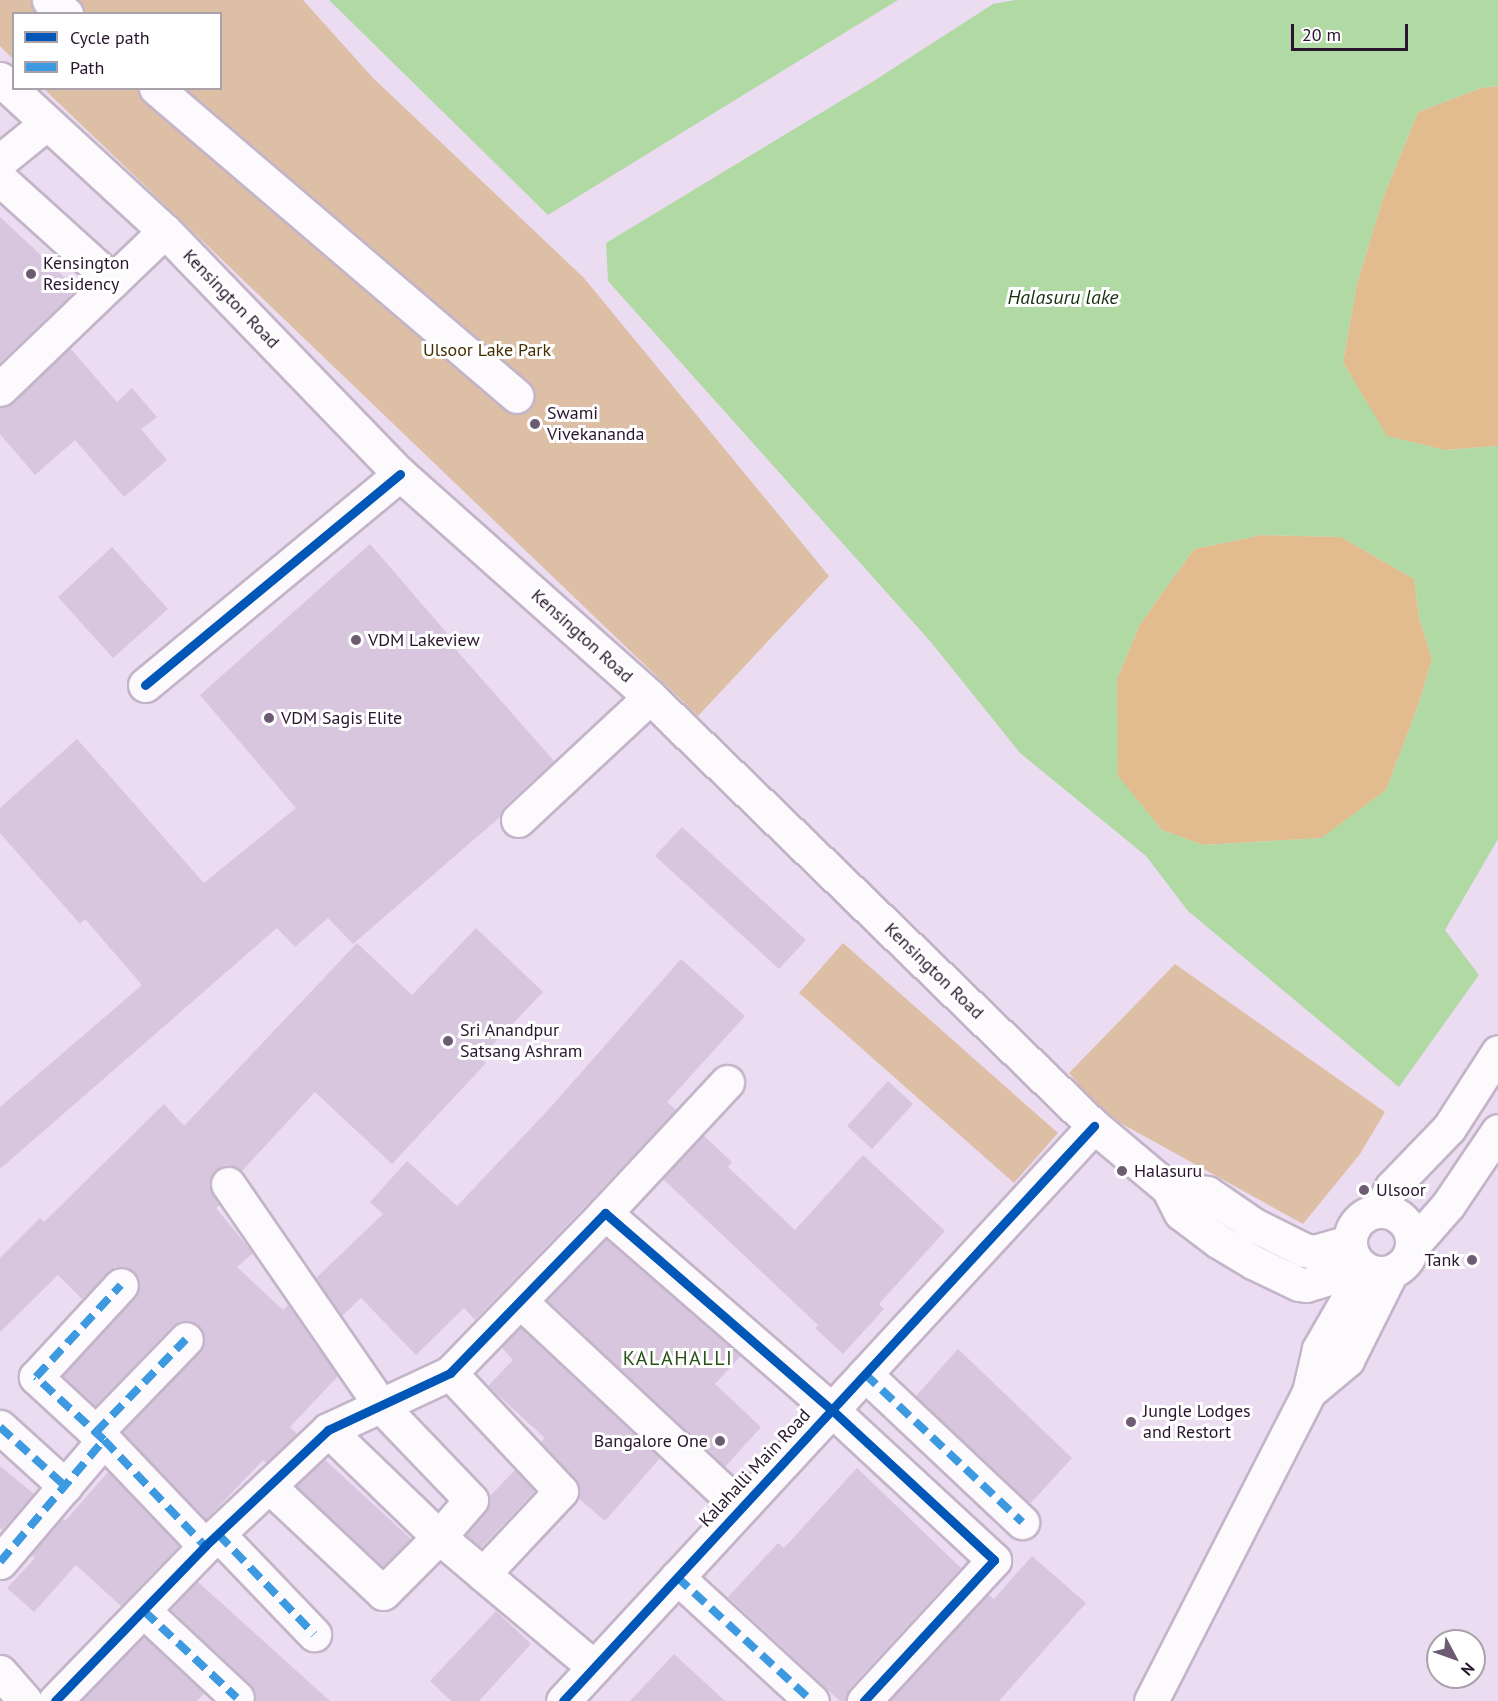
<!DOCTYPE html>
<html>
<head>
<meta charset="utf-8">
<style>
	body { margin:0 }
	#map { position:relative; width:1498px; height:1701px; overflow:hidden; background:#ecdcf1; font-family:"PT Sans",sans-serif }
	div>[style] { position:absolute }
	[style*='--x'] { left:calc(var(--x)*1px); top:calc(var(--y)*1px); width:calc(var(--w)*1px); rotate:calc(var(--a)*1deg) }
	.green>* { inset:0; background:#ddbfa5 }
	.forest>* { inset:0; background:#e2bc8e }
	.water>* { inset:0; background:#b1d9a4 }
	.building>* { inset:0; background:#d8c5de }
	.roads { filter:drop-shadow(2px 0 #c4b4c9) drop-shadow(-2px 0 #c4b4c9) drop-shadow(0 2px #c4b4c9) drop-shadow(0 -2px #c4b4c9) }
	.minor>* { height:33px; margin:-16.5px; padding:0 16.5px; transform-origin:16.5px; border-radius:16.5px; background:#fcfafd }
	.major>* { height:33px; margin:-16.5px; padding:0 16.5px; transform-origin:16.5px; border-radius:16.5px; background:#fcfafd }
	.major>.ring { margin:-16.5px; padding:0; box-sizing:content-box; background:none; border:33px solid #fcfafd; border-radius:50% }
	.quiet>* { height:8px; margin-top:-4px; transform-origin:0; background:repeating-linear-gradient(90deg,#3d9ae1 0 15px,transparent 0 23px) }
	.cycleway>* { height:9px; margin:-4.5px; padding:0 4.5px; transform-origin:4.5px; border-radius:4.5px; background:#0057b8 }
	.dots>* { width:16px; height:16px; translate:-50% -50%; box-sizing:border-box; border:3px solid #fff; border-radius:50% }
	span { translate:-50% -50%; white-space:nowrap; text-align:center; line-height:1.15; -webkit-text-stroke:6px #fff; paint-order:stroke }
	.poi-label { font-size:18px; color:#29162e }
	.left { translate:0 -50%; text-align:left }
	.right { translate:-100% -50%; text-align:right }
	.street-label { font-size:18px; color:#29162e }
	.park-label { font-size:18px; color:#452e02 }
	.water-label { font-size:20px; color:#17300e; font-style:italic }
	.neighbourhood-label { font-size:20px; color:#285318; letter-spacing:1.5px }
	.legend { position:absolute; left:12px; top:12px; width:210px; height:78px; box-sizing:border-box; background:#fff; border:2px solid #a9a2ab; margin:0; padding:8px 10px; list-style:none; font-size:18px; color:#29162e }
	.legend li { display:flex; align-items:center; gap:12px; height:30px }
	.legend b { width:30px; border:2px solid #a9a2ab }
	.north { position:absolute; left:1426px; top:1629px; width:60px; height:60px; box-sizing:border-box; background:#fff; border:2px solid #a9a2ab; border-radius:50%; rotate:131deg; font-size:16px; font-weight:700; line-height:24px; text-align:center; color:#29162e }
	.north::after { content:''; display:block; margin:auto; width:21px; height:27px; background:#6d5b72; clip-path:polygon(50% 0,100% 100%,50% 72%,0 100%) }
	.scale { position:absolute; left:1291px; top:24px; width:117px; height:27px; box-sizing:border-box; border:3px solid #29162e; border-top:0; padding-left:8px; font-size:18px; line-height:21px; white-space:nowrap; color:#29162e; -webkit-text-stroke:4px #fff; paint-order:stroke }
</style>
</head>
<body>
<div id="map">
	<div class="green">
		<i style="clip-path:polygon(0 0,303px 0,373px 78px,584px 278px,829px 576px,698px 716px,44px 89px,220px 88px,220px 14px,14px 14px,13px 59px,0 46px)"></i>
		<i style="clip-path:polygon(843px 943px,1058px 1133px,1014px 1183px,799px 993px)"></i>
		<i style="clip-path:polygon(1175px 964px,1385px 1112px,1360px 1154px,1303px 1224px,1104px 1114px,1069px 1073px)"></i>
	</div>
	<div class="forest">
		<i style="clip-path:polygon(1498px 86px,1498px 446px,1445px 450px,1386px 436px,1343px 362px,1357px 284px,1383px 198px,1418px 112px,1481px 88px)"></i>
		<i style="clip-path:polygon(1262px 535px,1341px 537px,1414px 579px,1419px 617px,1432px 659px,1418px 706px,1386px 790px,1322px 838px,1203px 845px,1162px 830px,1117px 776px,1117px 679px,1140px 624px,1194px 549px)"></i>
	</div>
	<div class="water">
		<i style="clip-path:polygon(329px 0,898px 0,548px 215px)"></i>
		<i style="clip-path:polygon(evenodd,1015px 0,1498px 0,1498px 86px,1481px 88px,1418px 112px,1383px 198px,1357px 284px,1343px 362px,1387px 436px,1445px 450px,1498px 446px,1498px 839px,1445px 930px,1479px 975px,1399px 1087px,1188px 911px,1146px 856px,1020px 753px,930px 641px,608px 281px,606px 243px,872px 82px,993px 4px,1015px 0,1262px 535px,1341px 537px,1414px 579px,1419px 617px,1432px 659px,1418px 706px,1386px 790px,1321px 838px,1203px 845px,1162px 830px,1118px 776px,1117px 679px,1140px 624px,1194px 549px,1262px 535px)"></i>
	</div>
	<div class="building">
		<i style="clip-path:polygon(0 217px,77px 289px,0 363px)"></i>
		<i style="clip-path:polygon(70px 348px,117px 402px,132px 388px,157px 417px,141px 429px,167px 460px,124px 497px,75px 440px,35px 475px,0 434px,0 407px,13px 403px)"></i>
		<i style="clip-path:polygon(370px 544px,453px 640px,450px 643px,554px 761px,505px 806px,500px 817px,353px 944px,328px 918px,295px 947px,277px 928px,0 1169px,0 1107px,142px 985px,85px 919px,80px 924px,0 833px,0 808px,77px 739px,204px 883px,296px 808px,200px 695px)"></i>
		<i style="clip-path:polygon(112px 547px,168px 609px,113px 658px,58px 597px)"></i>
		<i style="clip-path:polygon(682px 827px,806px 940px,779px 969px,655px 856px)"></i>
		<i style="clip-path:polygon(476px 928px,543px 992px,480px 1058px,486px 1063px,392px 1164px,315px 1092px,241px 1172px,235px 1167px,226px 1165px,217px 1169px,211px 1177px,209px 1186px,220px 1205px,216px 1208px,253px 1253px,237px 1267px,283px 1310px,288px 1305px,338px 1376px,290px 1427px,297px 1434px,266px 1463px,263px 1460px,206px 1520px,122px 1432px,200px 1352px,204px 1344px,204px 1334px,199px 1326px,190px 1321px,180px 1321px,173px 1326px,95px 1406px,62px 1376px,135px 1297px,139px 1290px,139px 1280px,134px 1272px,126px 1267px,115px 1267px,82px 1299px,58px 1275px,0 1332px,0 1258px,40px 1218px,44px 1222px,164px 1104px,184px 1126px,357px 943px,412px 995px)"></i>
		<i style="clip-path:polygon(681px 959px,745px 1016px,667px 1102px,676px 1110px,591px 1200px,475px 1320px,464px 1308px,416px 1355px,361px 1298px,342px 1316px,316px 1278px,383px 1214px,370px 1202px,407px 1161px,457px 1206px,549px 1109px)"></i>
		<i style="clip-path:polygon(888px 1081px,913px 1104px,872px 1149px,847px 1126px)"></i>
		<i style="clip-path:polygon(703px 1135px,732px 1162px,728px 1167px,795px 1230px,863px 1155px,945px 1231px,879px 1304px,884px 1309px,843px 1354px,815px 1328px,818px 1325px,663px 1179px)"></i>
		<i style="clip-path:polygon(606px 1239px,741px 1356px,715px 1384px,761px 1427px,725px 1467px,547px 1300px)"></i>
		<i style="clip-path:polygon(520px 1327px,660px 1458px,605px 1521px,578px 1498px,579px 1487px,575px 1479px,541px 1442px,545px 1438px,488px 1386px,513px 1360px,501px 1347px)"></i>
		<i style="clip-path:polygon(958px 1349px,1072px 1458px,1030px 1504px,916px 1396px)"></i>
		<i style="clip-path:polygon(324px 1459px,411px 1539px,383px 1567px,296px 1486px)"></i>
		<i style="clip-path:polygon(0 1466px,34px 1494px,2px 1530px,0 1528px)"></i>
		<i style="clip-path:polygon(857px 1468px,961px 1568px,850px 1688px,846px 1701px,840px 1701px,728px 1597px,778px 1543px,784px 1548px)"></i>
		<i style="clip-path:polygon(515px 1470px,535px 1491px,481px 1548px,466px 1535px,485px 1512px,489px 1497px)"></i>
		<i style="clip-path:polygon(108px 1472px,179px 1546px,121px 1606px,76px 1565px,34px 1612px,7px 1588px,35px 1558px,31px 1555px,62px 1518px,65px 1521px)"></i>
		<i style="clip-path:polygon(1032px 1556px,1086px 1603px,999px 1701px,890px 1701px,988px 1594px,994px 1599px)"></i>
		<i style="clip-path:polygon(197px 1581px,330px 1701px,255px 1701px,255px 1692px,250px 1684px,170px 1609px)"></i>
		<i style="clip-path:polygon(496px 1611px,531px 1644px,479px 1701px,451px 1701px,430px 1681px)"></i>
		<i style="clip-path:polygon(144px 1636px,204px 1693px,197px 1701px,81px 1701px)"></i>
		<i style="clip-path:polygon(674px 1654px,725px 1701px,630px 1701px)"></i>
	</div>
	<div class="roads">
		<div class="minor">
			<i style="--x:49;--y:0;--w:22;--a:39"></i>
			<i style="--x:156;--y:88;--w:474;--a:40.5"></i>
			<i style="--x:0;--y:161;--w:60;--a:-39"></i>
			<i style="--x:0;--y:179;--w:152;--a:42.1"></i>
			<i style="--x:0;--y:389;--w:228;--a:-43.8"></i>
			<i style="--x:145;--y:685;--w:331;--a:-39.6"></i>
			<i style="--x:518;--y:820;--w:180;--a:-43"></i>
			<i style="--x:228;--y:1184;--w:270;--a:55.4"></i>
			<i style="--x:381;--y:1406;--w:130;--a:46.2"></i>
			<i style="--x:471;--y:1500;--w:49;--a:130.9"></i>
			<i style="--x:439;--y:1537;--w:154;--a:-136.1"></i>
			<i style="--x:605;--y:1213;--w:179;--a:-47"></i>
			<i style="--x:521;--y:1302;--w:301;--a:43.1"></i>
			<i style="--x:450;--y:1373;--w:162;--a:46.8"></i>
			<i style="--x:561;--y:1491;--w:114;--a:133.2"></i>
			<i style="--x:483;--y:1574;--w:145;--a:40"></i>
			<i style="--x:865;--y:1374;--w:216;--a:43.3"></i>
			<i style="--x:1309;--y:1392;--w:50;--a:-40.1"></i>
			<i style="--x:1347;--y:1360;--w:98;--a:-63.4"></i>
			<i style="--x:0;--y:1427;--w:88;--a:42.2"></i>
			<i style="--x:96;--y:1432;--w:129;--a:-45.9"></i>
			<i style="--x:104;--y:1440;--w:93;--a:-137.2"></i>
			<i style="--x:36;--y:1377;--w:125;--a:-47.3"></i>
			<i style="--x:269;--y:1486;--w:156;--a:43.2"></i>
			<i style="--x:383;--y:1593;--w:79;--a:-45"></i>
			<i style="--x:439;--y:1537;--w:57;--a:40.1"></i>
			<i style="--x:218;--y:1534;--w:139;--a:46.2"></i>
			<i style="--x:0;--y:1562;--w:160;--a:-49.6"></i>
			<i style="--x:104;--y:1440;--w:146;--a:46.4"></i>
			<i style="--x:677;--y:1577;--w:183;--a:42.6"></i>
			<i style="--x:144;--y:1611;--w:127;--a:43.1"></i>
			<i style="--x:0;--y:1672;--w:38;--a:49"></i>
			<i style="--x:55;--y:1701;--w:216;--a:-45.9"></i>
			<i style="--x:205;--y:1546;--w:169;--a:-43.3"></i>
			<i style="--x:328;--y:1430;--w:135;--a:-25"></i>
			<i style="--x:450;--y:1373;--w:223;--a:-45.9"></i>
			<i style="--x:605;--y:1213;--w:301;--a:41"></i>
			<i style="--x:832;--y:1410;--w:221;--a:42.8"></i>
			<i style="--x:994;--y:1560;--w:192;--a:132.7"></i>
			<i style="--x:563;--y:1701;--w:783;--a:-47.28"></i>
			<i style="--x:1151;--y:1701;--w:347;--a:-62.9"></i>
			<i style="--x:1309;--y:1392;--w:44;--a:-76.9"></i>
			<i style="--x:1319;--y:1349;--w:92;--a:-60.1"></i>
		</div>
		<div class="major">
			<i style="--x:0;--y:79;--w:224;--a:42.7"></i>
			<i style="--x:165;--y:231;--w:338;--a:46"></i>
			<i style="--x:400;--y:474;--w:335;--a:41.7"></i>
			<i style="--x:650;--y:697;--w:617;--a:44.02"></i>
			<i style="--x:1094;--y:1126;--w:97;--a:40"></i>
			<i style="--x:1168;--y:1188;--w:28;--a:63"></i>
			<i style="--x:1181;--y:1213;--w:46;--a:37.1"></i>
			<i style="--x:1218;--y:1241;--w:41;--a:31"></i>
			<i style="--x:1253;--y:1262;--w:51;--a:25.6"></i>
			<i style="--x:1299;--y:1284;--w:7;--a:8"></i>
			<i style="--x:1306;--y:1285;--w:59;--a:-16.9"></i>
			<i style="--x:1168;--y:1188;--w:39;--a:7"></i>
			<i style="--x:1207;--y:1193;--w:57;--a:34.2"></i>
			<i style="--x:1254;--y:1225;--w:56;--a:26.6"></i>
			<i style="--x:1304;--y:1250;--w:10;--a:11"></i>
			<i style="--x:1314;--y:1252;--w:37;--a:-16"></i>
			<i style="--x:1379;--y:1211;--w:27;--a:-62"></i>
			<i style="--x:1392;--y:1187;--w:82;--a:-46"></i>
			<i style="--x:1449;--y:1128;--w:90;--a:-57.2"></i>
			<i class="ring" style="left:1350px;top:1211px;width:29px;height:29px"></i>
			<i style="--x:1412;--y:1246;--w:55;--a:-48.7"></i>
			<i style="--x:1448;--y:1205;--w:89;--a:-56"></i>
		</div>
	</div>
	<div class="quiet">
		<i style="--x:865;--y:1374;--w:216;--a:43.3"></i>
		<i style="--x:0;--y:1427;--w:88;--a:42.2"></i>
		<i style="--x:96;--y:1432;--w:129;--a:-45.9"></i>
		<i style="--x:104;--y:1440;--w:93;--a:-137.2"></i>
		<i style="--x:36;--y:1377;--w:125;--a:-47.3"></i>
		<i style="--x:218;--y:1534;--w:139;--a:46.2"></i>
		<i style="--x:0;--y:1562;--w:160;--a:-49.6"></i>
		<i style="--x:104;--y:1440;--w:146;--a:46.4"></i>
		<i style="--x:677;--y:1577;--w:183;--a:42.6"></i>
		<i style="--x:144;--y:1611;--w:127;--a:43.1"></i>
	</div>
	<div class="cycleway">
		<i style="--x:145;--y:685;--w:331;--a:-39.6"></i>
		<i style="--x:55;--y:1701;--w:216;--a:-45.9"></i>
		<i style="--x:205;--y:1546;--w:169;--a:-43.3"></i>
		<i style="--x:328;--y:1430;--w:135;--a:-25"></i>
		<i style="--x:450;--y:1373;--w:223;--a:-45.9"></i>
		<i style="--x:605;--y:1213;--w:301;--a:41"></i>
		<i style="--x:832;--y:1410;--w:221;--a:42.8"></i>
		<i style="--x:994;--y:1560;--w:192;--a:132.7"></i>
		<i style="--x:563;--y:1701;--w:783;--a:-47.28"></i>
	</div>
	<div class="dots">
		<i style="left:31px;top:274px;background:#6d5b72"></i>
		<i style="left:535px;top:424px;background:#6d5b72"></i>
		<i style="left:356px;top:640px;background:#6d5b72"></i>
		<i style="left:269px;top:718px;background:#6d5b72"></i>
		<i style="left:448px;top:1041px;background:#6d5b72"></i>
		<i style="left:1122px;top:1171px;background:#6d5b72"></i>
		<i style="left:1364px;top:1190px;background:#6d5b72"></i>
		<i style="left:1472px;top:1260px;background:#6d5b72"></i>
		<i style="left:1131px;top:1422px;background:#6d5b72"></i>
		<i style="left:720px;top:1441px;background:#6d5b72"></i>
	</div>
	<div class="poi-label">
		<span class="left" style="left:43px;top:274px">Kensington<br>Residency</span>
		<span class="left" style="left:547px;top:424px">Swami<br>Vivekananda</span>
		<span class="left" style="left:368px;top:640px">VDM Lakeview</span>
		<span class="left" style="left:281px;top:718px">VDM Sagis Elite</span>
		<span class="left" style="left:460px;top:1041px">Sri Anandpur<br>Satsang Ashram</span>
		<span class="left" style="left:1134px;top:1171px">Halasuru</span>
		<span class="left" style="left:1376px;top:1190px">Ulsoor</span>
		<span class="right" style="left:1460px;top:1260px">Tank</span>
		<span class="left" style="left:1143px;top:1422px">Jungle Lodges<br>and Restort</span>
		<span class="right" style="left:708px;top:1441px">Bangalore One</span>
	</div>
	<div class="street-label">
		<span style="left:231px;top:299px;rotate:46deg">Kensington Road</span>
		<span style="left:582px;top:636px;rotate:42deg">Kensington Road</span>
		<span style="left:934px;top:971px;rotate:44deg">Kensington Road</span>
		<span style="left:755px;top:1468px;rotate:-47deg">Kalahalli Main Road</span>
	</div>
	<div class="park-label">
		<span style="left:487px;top:350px">Ulsoor Lake Park</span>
	</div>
	<div class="water-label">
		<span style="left:1063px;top:297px">Halasuru lake</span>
	</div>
	<div class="neighbourhood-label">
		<span style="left:678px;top:1358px">KALAHALLI</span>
	</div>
	<ul class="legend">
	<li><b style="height:8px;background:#0057b8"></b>Cycle path</li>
	<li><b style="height:8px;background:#3d9ae1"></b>Path</li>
	</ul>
	<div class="north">N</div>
	<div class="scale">20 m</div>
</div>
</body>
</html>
